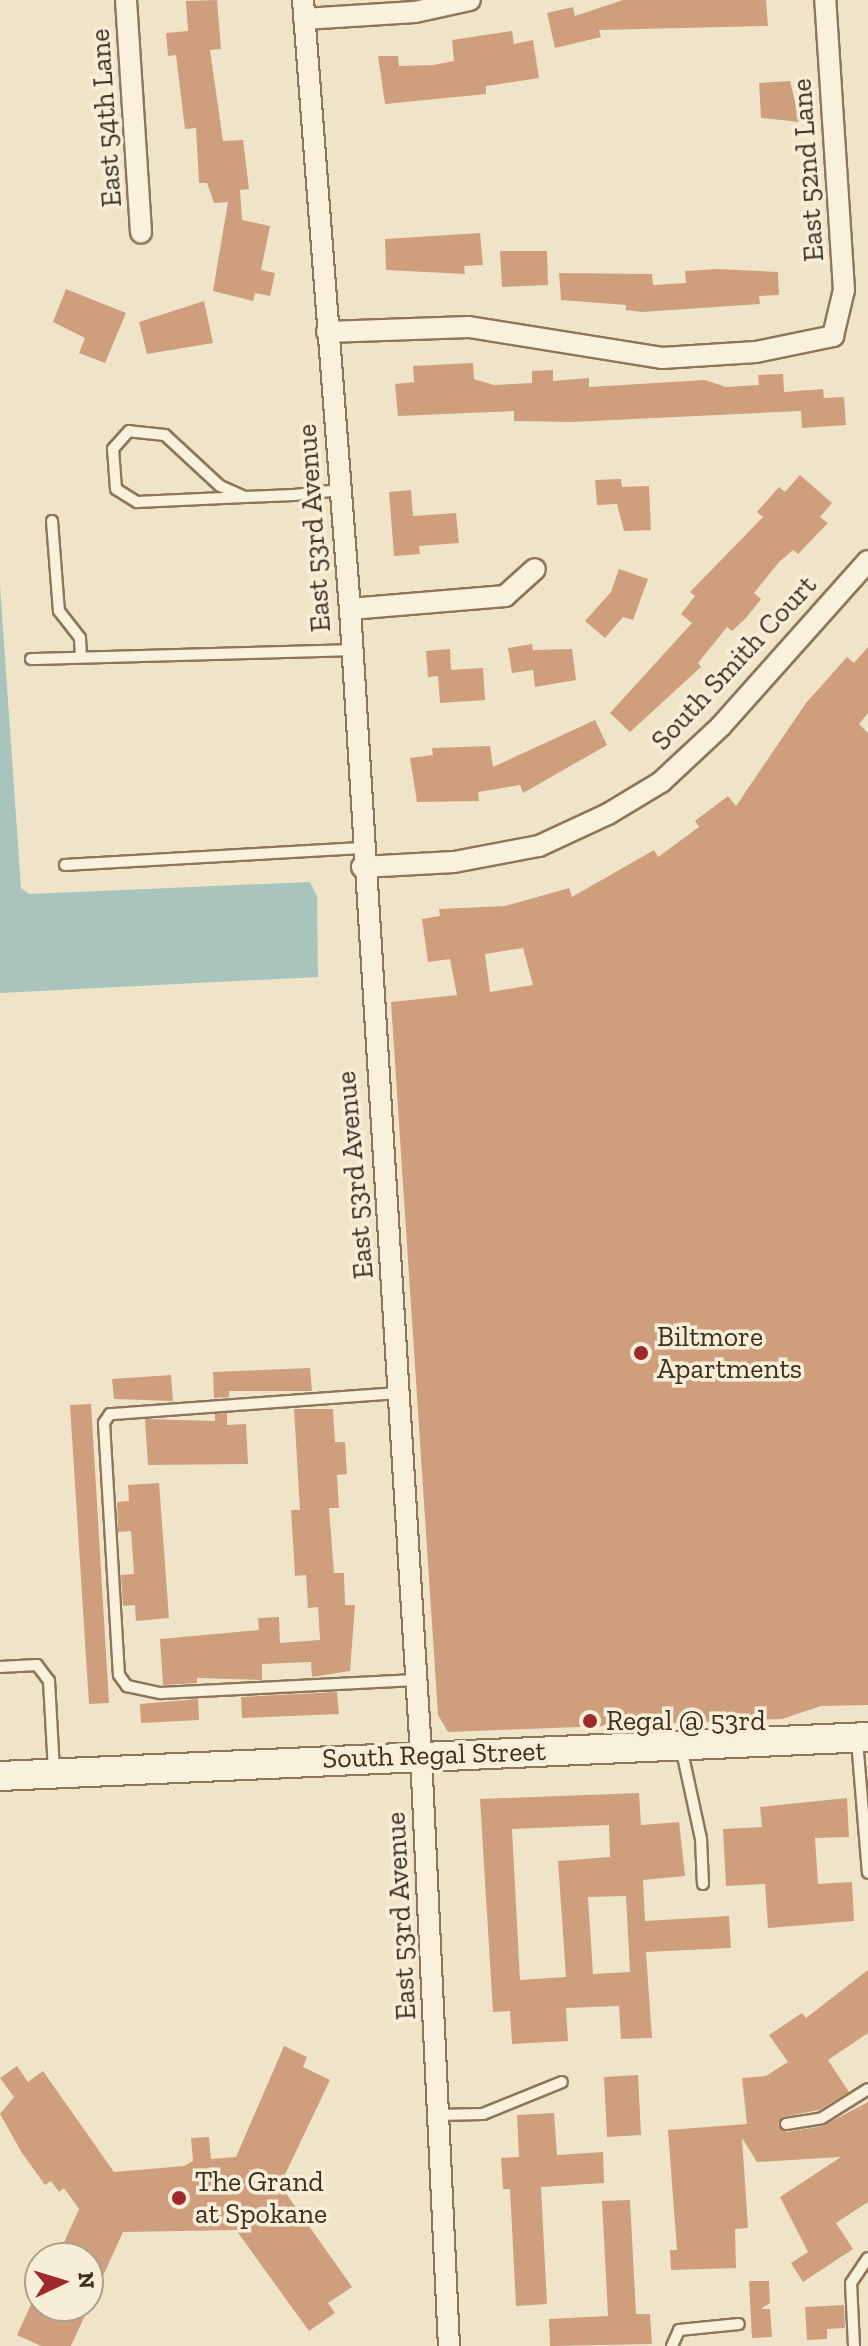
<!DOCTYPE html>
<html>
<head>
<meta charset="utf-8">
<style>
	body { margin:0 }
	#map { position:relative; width:868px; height:2346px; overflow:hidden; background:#f0e4c8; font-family:"Zilla Slab",serif }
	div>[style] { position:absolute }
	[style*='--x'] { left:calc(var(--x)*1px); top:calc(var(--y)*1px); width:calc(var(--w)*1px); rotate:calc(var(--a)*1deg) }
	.water>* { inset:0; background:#a9c4bc }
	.building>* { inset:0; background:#cf9f7d }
	.roads { filter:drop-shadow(2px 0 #8d765c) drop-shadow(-2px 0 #8d765c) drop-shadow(0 2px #8d765c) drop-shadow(0 -2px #8d765c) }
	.lane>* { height:10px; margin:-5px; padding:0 5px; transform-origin:5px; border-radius:5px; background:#faf1dc }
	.street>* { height:20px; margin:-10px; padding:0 10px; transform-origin:10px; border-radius:10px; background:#faf1dc }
	.secondary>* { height:28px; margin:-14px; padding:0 14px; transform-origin:14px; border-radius:14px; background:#faf1dc }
	.dots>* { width:22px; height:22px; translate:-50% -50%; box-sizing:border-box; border:4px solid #f7eed8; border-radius:50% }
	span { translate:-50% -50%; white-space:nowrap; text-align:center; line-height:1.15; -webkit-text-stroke:7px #f7eed8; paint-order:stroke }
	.street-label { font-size:28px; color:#3d2e20 }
	.poi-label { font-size:28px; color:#3d2e20 }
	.left { translate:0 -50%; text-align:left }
	.north { position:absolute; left:24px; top:2242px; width:80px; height:80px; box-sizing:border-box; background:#f7eed8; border:2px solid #ada18e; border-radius:50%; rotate:86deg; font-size:22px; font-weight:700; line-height:32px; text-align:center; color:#3d2e20 }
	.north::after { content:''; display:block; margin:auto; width:28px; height:36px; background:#9e2a2b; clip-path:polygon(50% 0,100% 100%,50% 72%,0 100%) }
</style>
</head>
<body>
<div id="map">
	<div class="water">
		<i style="clip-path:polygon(0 585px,21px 888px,29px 894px,310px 882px,317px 896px,318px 977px,0 993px)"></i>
	</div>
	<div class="building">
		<i style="clip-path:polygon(217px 0,221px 49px,210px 50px,223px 141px,243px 140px,249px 189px,240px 190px,242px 220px,270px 226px,261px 270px,275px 273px,270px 296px,255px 293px,253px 301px,213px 291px,228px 202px,214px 203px,207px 183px,199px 183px,196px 128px,185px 129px,176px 55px,168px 56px,166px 33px,188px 31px,186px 1px)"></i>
		<i style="clip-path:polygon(623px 0,766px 0,768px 26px,599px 30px,601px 37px,555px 48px,547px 13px,573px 7px,575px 16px)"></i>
		<i style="clip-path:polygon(512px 31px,514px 44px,533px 40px,539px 78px,486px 86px,486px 94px,385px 104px,378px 56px,398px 56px,399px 66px,433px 65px,454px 61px,452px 40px)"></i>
		<i style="clip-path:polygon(790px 81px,800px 122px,761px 118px,759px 83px)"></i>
		<i style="clip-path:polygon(480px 233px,483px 265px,464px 266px,465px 274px,386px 270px,385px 239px)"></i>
		<i style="clip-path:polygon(500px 251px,547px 251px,548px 285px,502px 287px)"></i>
		<i style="clip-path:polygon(717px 269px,778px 272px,779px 295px,759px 296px,760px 304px,642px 312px,626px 310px,626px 305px,561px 300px,559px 273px,652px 274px,653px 285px,686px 283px,685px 271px)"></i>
		<i style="clip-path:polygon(66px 289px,126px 313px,105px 363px,79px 353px,85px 338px,53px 322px)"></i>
		<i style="clip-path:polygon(204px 301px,213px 343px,147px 354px,139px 322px)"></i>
		<i style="clip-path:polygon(473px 363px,474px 379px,494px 385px,532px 383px,532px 371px,553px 370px,553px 381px,589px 378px,589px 387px,705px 380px,726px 387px,759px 385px,758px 375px,783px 374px,784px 392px,823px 389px,824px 398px,844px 397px,846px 425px,802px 428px,801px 411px,572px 422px,514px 421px,514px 411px,398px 416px,395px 384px,414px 382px,413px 366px)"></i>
		<i style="clip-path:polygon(800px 475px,832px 503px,820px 517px,828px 523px,798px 554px,793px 550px,779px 562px,754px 593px,761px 599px,746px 618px,732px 631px,727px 627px,698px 663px,701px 667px,630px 732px,610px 713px,692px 623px,681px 614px,695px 596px,690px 592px,763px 517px,757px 512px,779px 487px,785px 492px)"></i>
		<i style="clip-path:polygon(621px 479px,622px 487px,649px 486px,651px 530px,624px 531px,617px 504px,597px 505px,595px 480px)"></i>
		<i style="clip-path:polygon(411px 490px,413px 516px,456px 513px,459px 543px,419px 546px,420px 554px,394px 556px,389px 492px)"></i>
		<i style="clip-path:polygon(619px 569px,648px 579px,633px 620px,623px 617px,605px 638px,585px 621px,611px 592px)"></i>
		<i style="clip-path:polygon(532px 644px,533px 650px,572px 649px,576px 680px,535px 687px,533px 670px,512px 673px,508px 648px)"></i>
		<i style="clip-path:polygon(evenodd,868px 647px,868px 713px,859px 724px,868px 733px,868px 1705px,821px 1706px,782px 1719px,448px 1732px,438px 1715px,391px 1002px,457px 995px,450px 959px,428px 962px,422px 919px,440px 916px,439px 909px,505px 906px,569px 888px,572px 897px,654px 850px,658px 857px,699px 827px,695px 821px,728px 796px,736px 806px,806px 703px,847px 657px,854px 663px,868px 647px,523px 948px,533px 985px,490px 992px,485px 954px,523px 948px)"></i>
		<i style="clip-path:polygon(450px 649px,451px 670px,483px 668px,485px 700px,440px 703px,438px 676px,428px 677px,426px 651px)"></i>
		<i style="clip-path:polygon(595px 720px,607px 745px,523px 793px,520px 785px,478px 792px,479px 801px,417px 802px,410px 758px,433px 755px,432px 748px,490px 746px,493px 767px)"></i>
		<i style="clip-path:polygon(310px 1368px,312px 1391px,229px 1391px,229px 1397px,214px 1398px,213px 1372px)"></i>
		<i style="clip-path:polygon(171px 1375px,173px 1401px,114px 1399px,112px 1379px)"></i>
		<i style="clip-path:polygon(91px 1404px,109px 1703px,89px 1704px,70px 1405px)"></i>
		<i style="clip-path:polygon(294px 1409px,333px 1409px,335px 1442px,345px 1442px,347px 1474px,337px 1475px,339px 1508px,329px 1508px,334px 1573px,344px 1573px,345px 1605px,355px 1605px,350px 1671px,312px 1677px,311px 1662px,262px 1664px,262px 1680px,197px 1678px,197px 1683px,163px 1685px,160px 1639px,259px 1630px,258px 1618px,279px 1617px,280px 1643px,320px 1640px,318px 1607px,308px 1608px,306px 1575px,295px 1576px,291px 1510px,300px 1510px)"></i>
		<i style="clip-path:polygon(227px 1413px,227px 1425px,246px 1424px,248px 1464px,148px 1465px,145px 1419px,215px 1421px,215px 1414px)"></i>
		<i style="clip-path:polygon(159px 1483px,169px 1618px,136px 1621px,135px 1605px,123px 1606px,121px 1575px,134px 1574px,131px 1531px,118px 1532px,117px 1502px,129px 1501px,128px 1485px)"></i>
		<i style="clip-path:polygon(337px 1692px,339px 1714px,242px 1718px,241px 1697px)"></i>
		<i style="clip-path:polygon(198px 1699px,199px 1720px,141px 1723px,140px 1704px)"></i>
		<i style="clip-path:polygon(evenodd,639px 1793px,641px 1825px,679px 1822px,685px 1876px,643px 1880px,645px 1921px,729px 1916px,731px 1948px,646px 1952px,652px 2038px,621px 2039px,619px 2006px,566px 2008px,568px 2041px,512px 2044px,510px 2011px,493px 2012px,480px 1799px,639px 1793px,609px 1825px,610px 1857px,558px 1861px,566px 1977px,520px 1980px,512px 1829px,609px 1825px,639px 1793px,626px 1896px,630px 1972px,593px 1974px,588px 1897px,626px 1896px)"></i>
		<i style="clip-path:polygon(847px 1798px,849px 1837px,815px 1838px,818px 1884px,852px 1882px,854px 1921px,768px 1928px,765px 1884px,726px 1886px,723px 1829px,762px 1827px,760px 1807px)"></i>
		<i style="clip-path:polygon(868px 1970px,868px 2033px,828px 2060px,849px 2092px,819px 2110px,782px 2117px,778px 2125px,787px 2132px,823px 2126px,868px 2102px,868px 2202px,836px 2223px,853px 2249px,803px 2282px,791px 2263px,808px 2252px,780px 2197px,841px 2157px,757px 2162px,742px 2138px,748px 2228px,735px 2229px,736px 2268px,671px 2270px,670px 2250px,677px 2250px,668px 2130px,747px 2124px,742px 2078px,766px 2076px,788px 2062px,769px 2035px,802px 2013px,806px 2018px)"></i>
		<i style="clip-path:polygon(284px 2046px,307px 2057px,303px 2067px,330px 2080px,280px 2185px,352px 2287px,328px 2303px,335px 2313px,309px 2331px,236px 2230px,123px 2232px,71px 2346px,41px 2346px,17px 2335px,40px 2285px,40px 2306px,88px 2306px,88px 2258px,57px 2258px,79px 2209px,64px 2188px,59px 2192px,51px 2181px,45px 2185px,22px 2153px,0 2114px,14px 2097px,0 2078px,17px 2066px,28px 2082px,43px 2071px,114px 2172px,184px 2166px,193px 2161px,191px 2138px,209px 2137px,211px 2159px,236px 2157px)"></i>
		<i style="clip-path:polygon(638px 2075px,641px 2135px,607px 2137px,604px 2077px)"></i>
		<i style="clip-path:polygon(554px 2113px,557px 2155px,603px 2152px,604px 2183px,541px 2187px,547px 2304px,516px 2306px,510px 2189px,503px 2189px,501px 2158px,519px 2157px,517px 2115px)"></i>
		<i style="clip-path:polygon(630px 2200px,636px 2314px,650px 2314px,652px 2344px,550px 2346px,549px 2319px,608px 2316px,602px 2201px)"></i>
		<i style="clip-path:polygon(749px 2281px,769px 2281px,770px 2303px,761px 2309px,770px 2309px,772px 2337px,752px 2338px)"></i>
		<i style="clip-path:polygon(844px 2305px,845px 2328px,827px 2329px,827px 2339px,807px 2340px,805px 2307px)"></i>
	</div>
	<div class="roads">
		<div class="lane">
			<i style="--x:245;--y:497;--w:27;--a:-156"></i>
			<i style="--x:220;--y:486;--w:75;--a:-137.2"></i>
			<i style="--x:165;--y:435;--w:36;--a:-174"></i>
			<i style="--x:129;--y:431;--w:24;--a:132"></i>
			<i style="--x:113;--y:449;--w:40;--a:85.7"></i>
			<i style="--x:116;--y:489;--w:25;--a:32"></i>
			<i style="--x:137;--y:502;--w:108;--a:-2.7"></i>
			<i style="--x:245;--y:497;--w:49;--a:-2.3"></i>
			<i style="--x:294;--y:495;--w:46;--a:-6.2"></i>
			<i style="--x:52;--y:521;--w:90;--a:85.6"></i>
			<i style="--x:59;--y:611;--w:34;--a:52"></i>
			<i style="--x:80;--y:638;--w:19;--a:87"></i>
			<i style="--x:31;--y:659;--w:320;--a:-1.6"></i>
			<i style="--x:65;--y:865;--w:296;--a:-3.3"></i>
			<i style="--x:398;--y:1393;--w:289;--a:175.8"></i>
			<i style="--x:110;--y:1414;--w:11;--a:124"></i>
			<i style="--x:104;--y:1423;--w:252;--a:86.6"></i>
			<i style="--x:119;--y:1675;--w:14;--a:54"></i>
			<i style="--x:127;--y:1686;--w:35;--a:12"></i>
			<i style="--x:161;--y:1693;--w:255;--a:-2.9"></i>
			<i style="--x:0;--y:1667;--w:37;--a:-3"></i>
			<i style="--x:37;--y:1665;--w:20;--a:53"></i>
			<i style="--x:49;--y:1681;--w:90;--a:86.8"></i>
			<i style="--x:857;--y:1740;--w:133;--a:85.3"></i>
			<i style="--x:681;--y:1747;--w:94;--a:77.7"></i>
			<i style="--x:701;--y:1839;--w:45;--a:87.5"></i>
			<i style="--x:438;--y:2115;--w:45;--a:-1.3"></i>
			<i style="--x:483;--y:2114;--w:85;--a:-22.1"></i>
			<i style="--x:786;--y:2124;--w:36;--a:-9"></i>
			<i style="--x:822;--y:2118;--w:54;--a:-32.2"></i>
			<i style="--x:672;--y:2346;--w:17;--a:-66"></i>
			<i style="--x:679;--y:2330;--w:60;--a:-5.7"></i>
			<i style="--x:854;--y:2346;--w:63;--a:-92.7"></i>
			<i style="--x:851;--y:2283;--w:30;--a:-56"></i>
		</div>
		<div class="street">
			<i style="--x:126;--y:0;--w:233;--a:86.3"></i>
			<i style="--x:303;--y:0;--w:611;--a:85.59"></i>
			<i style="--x:350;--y:609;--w:1148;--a:86.45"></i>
			<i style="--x:421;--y:1755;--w:592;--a:87.29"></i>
			<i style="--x:304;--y:19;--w:111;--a:-3.6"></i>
			<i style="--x:415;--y:12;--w:56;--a:-12.3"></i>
			<i style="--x:327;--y:332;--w:142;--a:-2"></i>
			<i style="--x:469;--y:327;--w:195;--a:9.1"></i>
			<i style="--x:662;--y:358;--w:94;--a:-3.7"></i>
			<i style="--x:756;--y:352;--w:79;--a:-11.7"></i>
			<i style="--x:833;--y:336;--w:47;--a:-76.6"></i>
			<i style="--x:844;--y:290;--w:291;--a:-93.7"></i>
			<i style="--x:350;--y:609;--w:156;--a:-4.8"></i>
			<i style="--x:505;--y:596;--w:40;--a:-42"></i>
			<i style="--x:362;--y:867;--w:92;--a:-3.1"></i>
			<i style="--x:454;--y:862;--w:86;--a:-10.7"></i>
			<i style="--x:539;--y:846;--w:76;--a:-24.9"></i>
			<i style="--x:608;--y:814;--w:62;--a:-31.1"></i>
			<i style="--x:661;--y:782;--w:82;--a:-43"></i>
			<i style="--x:721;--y:726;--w:221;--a:-48.3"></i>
		</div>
		<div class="secondary">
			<i style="--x:0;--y:1776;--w:869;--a:-2.57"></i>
		</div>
	</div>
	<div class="dots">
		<i style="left:641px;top:1353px;background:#9e2a2b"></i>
		<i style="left:590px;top:1721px;background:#9e2a2b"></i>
		<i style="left:179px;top:2198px;background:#9e2a2b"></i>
	</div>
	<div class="street-label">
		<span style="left:106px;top:118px;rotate:-94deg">East 54th Lane</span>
		<span style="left:808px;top:170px;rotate:-94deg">East 52nd Lane</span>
		<span style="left:314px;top:528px;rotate:-94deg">East 53rd Avenue</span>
		<span style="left:734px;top:663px;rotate:-47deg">South Smith Court</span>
		<span style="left:355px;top:1175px;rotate:-95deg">East 53rd Avenue</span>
		<span style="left:434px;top:1755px;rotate:-2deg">South Regal Street</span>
		<span style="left:401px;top:1916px;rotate:-93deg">East 53rd Avenue</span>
	</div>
	<div class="poi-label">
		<span class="left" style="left:657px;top:1353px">Biltmore<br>Apartments</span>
		<span class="left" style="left:606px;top:1721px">Regal @ 53rd</span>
		<span class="left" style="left:195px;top:2198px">The Grand<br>at Spokane</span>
	</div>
	<div class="north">N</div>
</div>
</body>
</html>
